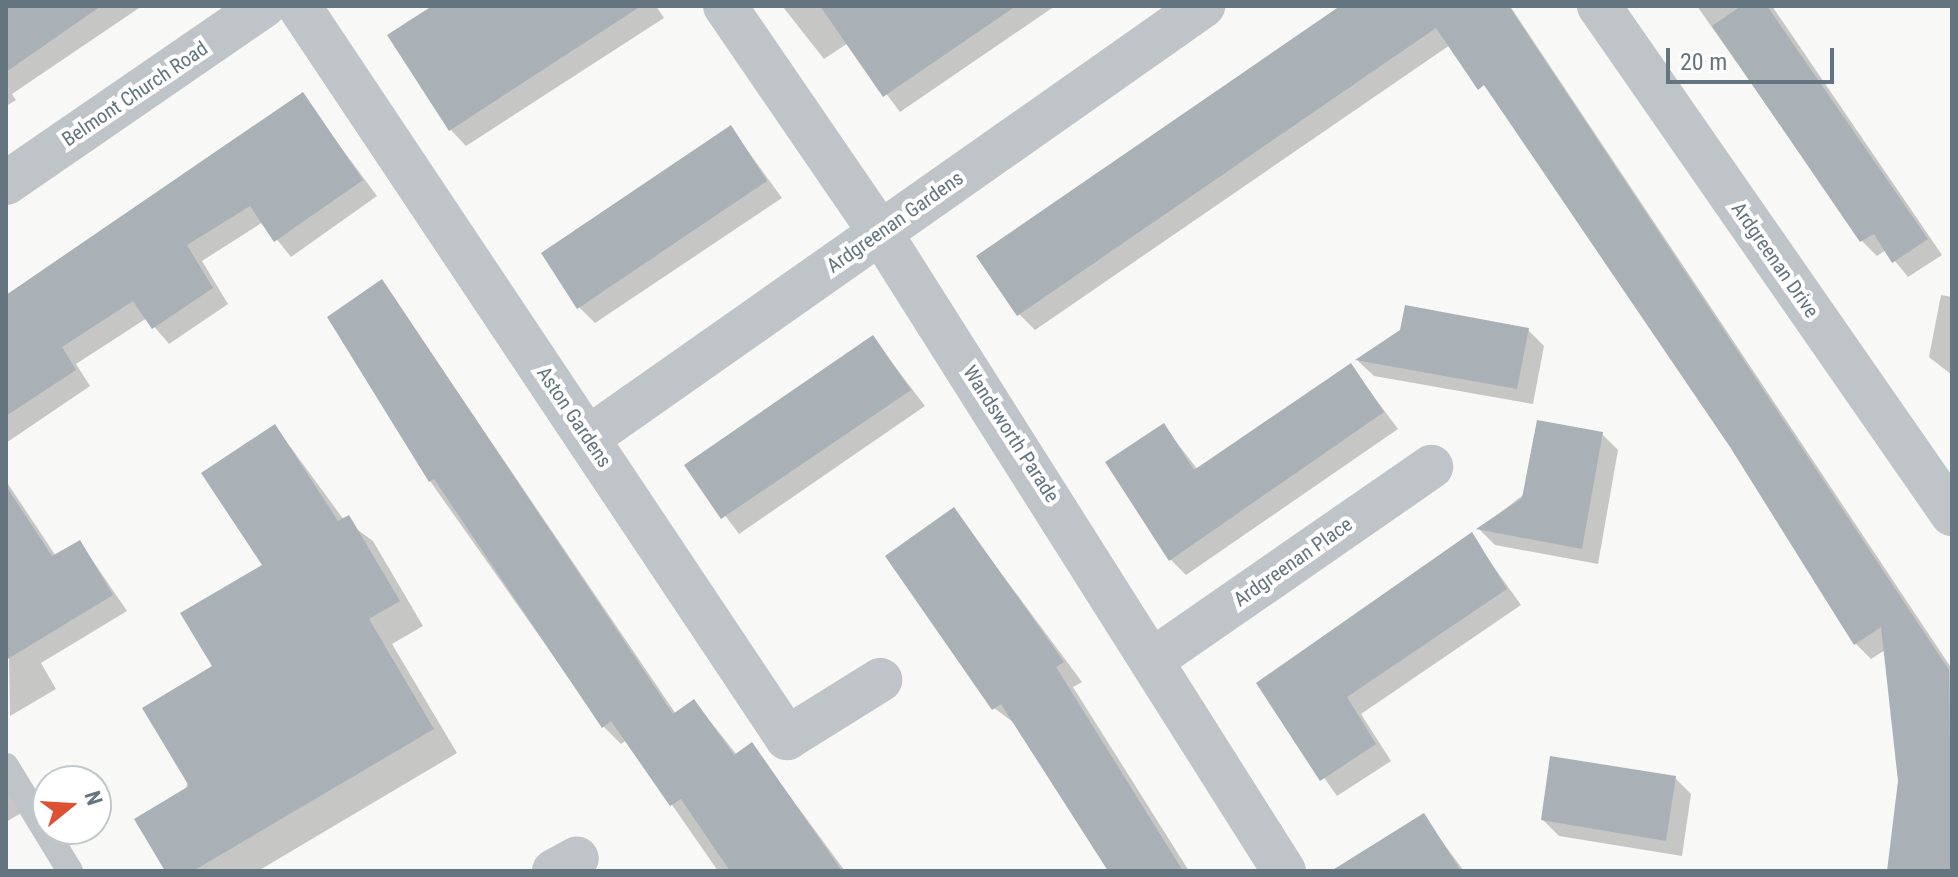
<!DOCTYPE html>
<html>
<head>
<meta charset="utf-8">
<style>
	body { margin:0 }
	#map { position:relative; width:1958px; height:877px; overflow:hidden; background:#f8f8f6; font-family:"Roboto Condensed",sans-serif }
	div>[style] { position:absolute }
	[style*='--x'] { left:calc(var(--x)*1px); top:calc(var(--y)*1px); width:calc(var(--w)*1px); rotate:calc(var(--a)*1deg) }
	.shadow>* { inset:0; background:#0003 }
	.building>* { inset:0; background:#a9b1b7 }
	.lane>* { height:26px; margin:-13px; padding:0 13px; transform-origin:13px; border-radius:13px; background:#bfc4c8 }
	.street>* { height:44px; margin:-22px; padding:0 22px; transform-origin:22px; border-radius:22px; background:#bfc4c8 }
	span { translate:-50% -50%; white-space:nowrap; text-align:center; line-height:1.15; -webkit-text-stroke:8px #fff; paint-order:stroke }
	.street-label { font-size:20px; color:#657580 }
	.frame { position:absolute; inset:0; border:8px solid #657580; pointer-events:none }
	.north { position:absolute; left:32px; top:765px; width:80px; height:80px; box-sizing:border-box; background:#fff; border:2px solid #c1c8cc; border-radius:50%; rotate:72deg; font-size:22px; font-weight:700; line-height:32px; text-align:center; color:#657580 }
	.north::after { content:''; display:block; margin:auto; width:28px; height:36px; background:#dc5132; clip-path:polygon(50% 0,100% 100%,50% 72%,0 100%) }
	.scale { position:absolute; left:1666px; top:48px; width:168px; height:36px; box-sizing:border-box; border:4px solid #657580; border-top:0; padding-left:10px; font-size:24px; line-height:28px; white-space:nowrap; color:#657580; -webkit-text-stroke:6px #fff; paint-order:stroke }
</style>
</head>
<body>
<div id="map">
	<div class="shadow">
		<i style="clip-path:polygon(6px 6px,142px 6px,12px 94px,16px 100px,6px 106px)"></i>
		<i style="clip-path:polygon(437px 6px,656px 6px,664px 18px,466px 146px,450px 129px)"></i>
		<i style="clip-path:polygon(1055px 6px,900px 112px,848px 43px,824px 59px,783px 7px)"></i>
		<i style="clip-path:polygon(1382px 6px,1510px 6px,1952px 669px,1952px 871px,1890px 871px,1900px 781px,1885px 650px,1871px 659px,1855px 643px,1731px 446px,1498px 102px,1450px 45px,1035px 330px,1019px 314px)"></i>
		<i style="clip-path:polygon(1697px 6px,1772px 6px,1942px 255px,1908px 277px,1886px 250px,1877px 256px,1862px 241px)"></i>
		<i style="clip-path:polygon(302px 95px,377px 196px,291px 257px,263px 222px,202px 261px,228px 304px,169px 344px,147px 318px,76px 364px,90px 386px,6px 443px,6px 297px)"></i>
		<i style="clip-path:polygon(731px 128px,782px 198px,595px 323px,579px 307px)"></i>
		<i style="clip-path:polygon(382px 281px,676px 714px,694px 701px,737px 755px,752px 745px,845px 871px,718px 871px,627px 740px,621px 744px,603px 726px,430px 481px)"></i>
		<i style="clip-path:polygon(1941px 295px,1952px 297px,1952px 375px,1929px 357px)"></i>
		<i style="clip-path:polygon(1528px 330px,1544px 346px,1533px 404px,1374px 376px,1358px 361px,1402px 331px)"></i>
		<i style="clip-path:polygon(873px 338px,925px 406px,739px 534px,687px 465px)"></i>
		<i style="clip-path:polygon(1351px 366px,1398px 429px,1186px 575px,1170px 559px,1164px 426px,1198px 470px)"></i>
		<i style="clip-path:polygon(275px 426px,344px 520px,373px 541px,423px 626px,392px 644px,457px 753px,258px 871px,167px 871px,214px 666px,265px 566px)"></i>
		<i style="clip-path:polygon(1602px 434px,1618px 450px,1598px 564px,1495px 545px,1479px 529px)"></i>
		<i style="clip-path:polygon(6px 481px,56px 556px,80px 542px,127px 611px,41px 663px,56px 689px,10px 716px)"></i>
		<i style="clip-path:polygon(954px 510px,1082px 682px,1073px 687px,1189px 871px,1110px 871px,1017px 725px,994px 708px)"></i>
		<i style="clip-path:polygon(1471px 535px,1521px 605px,1361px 714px,1391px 761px,1337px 796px,1258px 684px)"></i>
		<i style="clip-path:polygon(1675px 778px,1691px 794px,1682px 856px,1559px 836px,1543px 820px)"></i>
		<i style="clip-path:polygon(6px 786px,21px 813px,6px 822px)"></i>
		<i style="clip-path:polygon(1423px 816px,1464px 871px,1381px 871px)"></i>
	</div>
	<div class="building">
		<i style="clip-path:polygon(6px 6px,101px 6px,6px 72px)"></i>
		<i style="clip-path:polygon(432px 6px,641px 6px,449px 131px,387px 35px)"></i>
		<i style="clip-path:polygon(820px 6px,1016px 6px,883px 97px)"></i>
		<i style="clip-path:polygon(1340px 6px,1509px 6px,1949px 670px,1952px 871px,1887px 871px,1898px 781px,1881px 627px,1854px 645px,1730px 447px,1484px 85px,1478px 90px,1436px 28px,1017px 316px,976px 256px)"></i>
		<i style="clip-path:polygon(1741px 6px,1767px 6px,1928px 239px,1892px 263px,1874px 234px,1860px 242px,1712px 26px)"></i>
		<i style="clip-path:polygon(303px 92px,363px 180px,274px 242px,250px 206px,187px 245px,213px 288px,152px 329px,133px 301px,62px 347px,76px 370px,6px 416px,6px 295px)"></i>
		<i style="clip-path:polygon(731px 125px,767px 181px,577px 309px,541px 253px)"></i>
		<i style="clip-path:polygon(382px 279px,673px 714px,694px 699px,734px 755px,752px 742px,842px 871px,730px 871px,681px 799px,670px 806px,611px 721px,602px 728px,434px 479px,429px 482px,327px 317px)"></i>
		<i style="clip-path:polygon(1405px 305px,1529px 328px,1517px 389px,1355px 360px,1400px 330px)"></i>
		<i style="clip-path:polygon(873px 335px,911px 390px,721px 519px,684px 465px)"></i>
		<i style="clip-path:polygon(1351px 363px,1384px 412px,1169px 561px,1105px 462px,1164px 423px,1194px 470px)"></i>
		<i style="clip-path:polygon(1537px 420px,1603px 432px,1582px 549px,1476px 529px,1522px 498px)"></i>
		<i style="clip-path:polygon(275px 424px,338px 521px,349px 515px,400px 601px,369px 619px,434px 729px,193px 871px,165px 871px,134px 819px,189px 786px,142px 708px,212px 666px,180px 613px,262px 565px,201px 473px)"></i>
		<i style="clip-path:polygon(6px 486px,52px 556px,80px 540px,113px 595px,6px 660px)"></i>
		<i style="clip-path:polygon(954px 507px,1064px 662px,1056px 667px,1183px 871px,1108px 871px,1001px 704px,992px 710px,885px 556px)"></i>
		<i style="clip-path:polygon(1472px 532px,1507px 589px,1347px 697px,1376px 744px,1320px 781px,1256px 683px)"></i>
		<i style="clip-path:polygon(1550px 756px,1676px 776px,1666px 841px,1541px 820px)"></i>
		<i style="clip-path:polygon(1424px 813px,1461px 871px,1331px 871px)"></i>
	</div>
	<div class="lane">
		<i style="--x:6;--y:766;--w:123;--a:58.6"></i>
	</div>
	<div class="street">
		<i style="--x:299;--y:6;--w:880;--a:56.31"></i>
		<i style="--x:787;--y:738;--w:110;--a:-31.9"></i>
		<i style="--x:725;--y:6;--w:274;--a:55.6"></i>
		<i style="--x:880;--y:232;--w:756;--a:57.7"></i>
		<i style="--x:1599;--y:6;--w:619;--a:55.21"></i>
		<i style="--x:6;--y:183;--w:313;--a:-34.5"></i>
		<i style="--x:588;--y:438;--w:752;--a:-35.09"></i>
		<i style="--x:1155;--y:658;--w:336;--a:-34.7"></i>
		<i style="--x:554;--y:871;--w:26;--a:-29"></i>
	</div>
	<div class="street-label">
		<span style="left:135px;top:94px;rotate:-34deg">Belmont Church Road</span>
		<span style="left:895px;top:222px;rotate:-35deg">Ardgreenan Gardens</span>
		<span style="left:1775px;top:260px;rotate:55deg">Ardgreenan Drive</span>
		<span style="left:574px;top:417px;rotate:56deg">Aston Gardens</span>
		<span style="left:1011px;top:434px;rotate:57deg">Wandsworth Parade</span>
		<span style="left:1293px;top:562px;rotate:-35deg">Ardgreenan Place</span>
	</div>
	<div class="frame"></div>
	<div class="north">N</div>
	<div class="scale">20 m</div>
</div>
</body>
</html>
